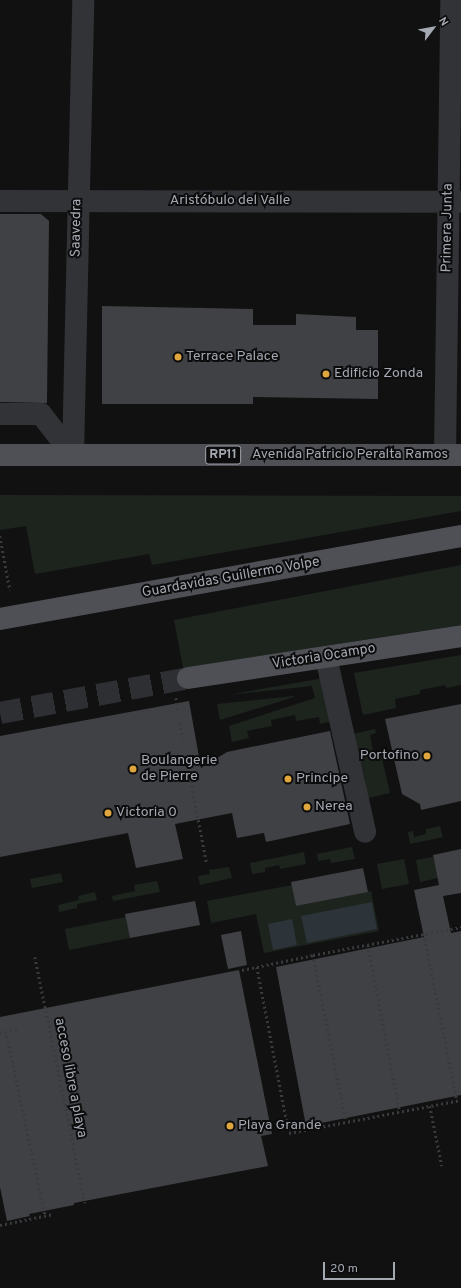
<!DOCTYPE html>
<html>
<head>
<meta charset="utf-8">
<style>
	body { margin:0 }
	#map { position:relative; width:461px; height:1288px; overflow:hidden; background:#111112; font-family:Overpass,sans-serif }
	div>[style] { position:absolute }
	[style*='--x'] { left:calc(var(--x)*1px); top:calc(var(--y)*1px); width:calc(var(--w)*1px); rotate:calc(var(--a)*1deg) }
	.green>* { inset:0; background:#1d241e }
	.water>* { inset:0; background:#2c3339 }
	.building>* { inset:0; background:#404145 }
	.major-tunnel>* { height:22px; margin-top:-11px; transform-origin:0; background:repeating-linear-gradient(90deg,#2e2f32 0 22px,transparent 0 33px) }
	.path>* { height:2.5px; margin-top:-1.25px; transform-origin:0; background:repeating-linear-gradient(90deg,#383a3d 0 2px,transparent 0 5px) }
	.minor>* { height:22px; margin:-11px; padding:0 11px; transform-origin:11px; border-radius:11px; background:#323337 }
	.major>* { height:22px; margin:-11px; padding:0 11px; transform-origin:11px; border-radius:11px; background:#4e5055 }
	.dots>* { width:11px; height:11px; translate:-50% -50%; box-sizing:border-box; border:2px solid #0c0c0d; border-radius:50% }
	span { translate:-50% -50%; white-space:nowrap; text-align:center; line-height:1.15; -webkit-text-stroke:4px #0c0c0d; paint-order:stroke }
	.shield-label span { padding:1px 3px; background:#0c0c0d; border:1px solid; border-radius:3px; -webkit-text-stroke-width:0 }
	.shield-label { font-size:13px; color:#a3a8b1; font-weight:700 }
	.street-label { font-size:14px; color:#a3a8b1 }
	.poi-label { font-size:14px; color:#a3a8b1 }
	.left { translate:0 -50%; text-align:left }
	.right { translate:-100% -50%; text-align:right }
	.north { position:absolute; left:413px; top:8px; width:40px; height:40px; -webkit-text-stroke:3px #0c0c0d; paint-order:stroke; rotate:58deg; font-size:11px; font-weight:700; line-height:16px; text-align:center; color:#a3a8b1 }
	.north::after { content:''; display:block; margin:auto; width:14px; height:18px; background:#a3a8b1; clip-path:polygon(50% 0,100% 100%,50% 72%,0 100%) }
	.scale { position:absolute; left:323px; top:1262px; width:72px; height:18px; box-sizing:border-box; border:2px solid #a3a8b1; border-top:0; padding-left:5px; font-size:12px; line-height:14px; white-space:nowrap; color:#a3a8b1; -webkit-text-stroke:3px #0c0c0d; paint-order:stroke }
</style>
</head>
<body>
<div id="map">
	<div class="green">
		<i style="clip-path:polygon(0 495px,461px 496px,461px 511px,152px 565px,149px 554px,35px 574px,26px 526px,0 530px)"></i>
		<i style="clip-path:polygon(461px 565px,461px 625px,183px 668px,174px 620px)"></i>
		<i style="clip-path:polygon(461px 655px,461px 685px,446px 688px,445px 685px,420px 690px,420px 694px,395px 699px,396px 708px,363px 715px,354px 673px)"></i>
		<i style="clip-path:polygon(324px 678px,333px 721px,320px 724px,319px 717px,296px 721px,295px 715px,271px 720px,272px 726px,247px 731px,249px 738px,232px 742px,229px 726px,315px 698px,312px 686px,227px 695px)"></i>
		<i style="clip-path:polygon(294px 696px,294px 697px,220px 720px,217px 704px)"></i>
		<i style="clip-path:polygon(375px 729px,376px 733px,370px 735px,374px 756px,381px 754px,390px 793px,364px 799px,367px 793px,363px 770px,348px 735px)"></i>
		<i style="clip-path:polygon(440px 826px,443px 837px,410px 844px,408px 832px,413px 831px,414px 837px,426px 834px,426px 829px)"></i>
		<i style="clip-path:polygon(352px 847px,355px 859px,331px 863px,330px 859px,318px 861px,317px 854px)"></i>
		<i style="clip-path:polygon(304px 852px,306px 864px,280px 869px,279px 865px,265px 868px,265px 872px,252px 874px,250px 863px)"></i>
		<i style="clip-path:polygon(433px 857px,438px 878px,420px 882px,416px 860px)"></i>
		<i style="clip-path:polygon(404px 859px,409px 884px,382px 889px,377px 864px)"></i>
		<i style="clip-path:polygon(229px 867px,232px 878px,200px 885px,198px 876px,210px 874px,209px 870px)"></i>
		<i style="clip-path:polygon(61px 873px,63px 882px,32px 888px,30px 879px)"></i>
		<i style="clip-path:polygon(157px 881px,160px 892px,113px 901px,112px 896px,135px 891px,134px 885px)"></i>
		<i style="clip-path:polygon(292px 885px,296px 906px,371px 891px,379px 931px,264px 953px,256px 914px,211px 923px,207px 901px)"></i>
		<i style="clip-path:polygon(95px 892px,97px 900px,77px 904px,77px 908px,59px 912px,58px 905px,79px 900px,78px 896px)"></i>
		<i style="clip-path:polygon(126px 917px,130px 938px,69px 950px,65px 929px)"></i>
	</div>
	<div class="water">
		<i style="clip-path:polygon(372px 902px,377px 929px,307px 943px,301px 916px)"></i>
		<i style="clip-path:polygon(292px 919px,297px 945px,273px 950px,268px 924px)"></i>
	</div>
	<div class="building">
		<i style="clip-path:polygon(0 214px,41px 214px,49px 221px,47px 403px,0 402px)"></i>
		<i style="clip-path:polygon(102px 306px,253px 309px,253px 325px,296px 325px,296px 314px,356px 317px,356px 330px,378px 330px,378px 399px,253px 397px,253px 404px,102px 404px)"></i>
		<i style="clip-path:polygon(189px 701px,201px 768px,227px 752px,330px 731px,350px 824px,266px 842px,264px 833px,237px 838px,232px 813px,175px 824px,183px 859px,136px 868px,128px 833px,0 857px,0 736px)"></i>
		<i style="clip-path:polygon(461px 704px,461px 801px,421px 810px,420px 804px,402px 794px,385px 719px)"></i>
		<i style="clip-path:polygon(461px 849px,461px 893px,443px 896px,451px 933px,461px 931px,461px 1095px,306px 1126px,276px 967px,424px 937px,414px 890px,439px 885px,433px 855px)"></i>
		<i style="clip-path:polygon(363px 868px,368px 892px,296px 906px,291px 882px)"></i>
		<i style="clip-path:polygon(195px 901px,200px 925px,130px 938px,125px 914px)"></i>
		<i style="clip-path:polygon(241px 931px,247px 965px,228px 969px,221px 935px)"></i>
		<i style="clip-path:polygon(239px 970px,272px 1134px,261px 1136px,268px 1166px,74px 1203px,74px 1205px,29px 1214px,30px 1216px,7px 1221px,0 1187px,0 1017px)"></i>
	</div>
	<div class="major-tunnel">
		<i style="--x:0;--y:713;--w:191;--a:-10.5"></i>
	</div>
	<div class="path">
		<i style="--x:0;--y:536;--w:55;--a:79.5"></i>
		<i style="--x:176;--y:698;--w:11;--a:80"></i>
		<i style="--x:180;--y:723;--w:16;--a:79"></i>
		<i style="--x:190;--y:776;--w:90;--a:79.1"></i>
		<i style="--x:424;--y:934;--w:170;--a:78.8"></i>
		<i style="--x:368;--y:945;--w:170;--a:79.2"></i>
		<i style="--x:313;--y:955;--w:151;--a:-10.7"></i>
		<i style="--x:35;--y:957;--w:251;--a:78.5"></i>
		<i style="--x:257;--y:967;--w:169;--a:79.1"></i>
		<i style="--x:289;--y:1133;--w:175;--a:-10.9"></i>
		<i style="--x:242;--y:970;--w:73;--a:-11.9"></i>
		<i style="--x:313;--y:955;--w:170;--a:78.8"></i>
		<i style="--x:6;--y:1031;--w:188;--a:78"></i>
		<i style="--x:0;--y:1033;--w:19;--a:-12"></i>
		<i style="--x:430;--y:1106;--w:61;--a:78.7"></i>
		<i style="--x:0;--y:1225;--w:54;--a:-11.7"></i>
	</div>
	<div class="minor">
		<i style="--x:0;--y:201;--w:461;--a:0.1"></i>
		<i style="--x:0;--y:414;--w:41;--a:0"></i>
		<i style="--x:41;--y:414;--w:52;--a:52"></i>
		<i style="--x:73;--y:455;--w:455;--a:-88.7"></i>
		<i style="--x:445;--y:455;--w:455;--a:-89.2"></i>
		<i style="--x:326;--y:657;--w:179;--a:77.4"></i>
	</div>
	<div class="major">
		<i style="--x:0;--y:455;--w:461;--a:0"></i>
		<i style="--x:0;--y:619;--w:468;--a:-10.2"></i>
		<i style="--x:188;--y:678;--w:276;--a:-8.7"></i>
	</div>
	<div class="dots">
		<i style="left:178px;top:357px;background:#dea63d"></i>
		<i style="left:326px;top:374px;background:#dea63d"></i>
		<i style="left:427px;top:756px;background:#dea63d"></i>
		<i style="left:133px;top:769px;background:#dea63d"></i>
		<i style="left:288px;top:779px;background:#dea63d"></i>
		<i style="left:307px;top:807px;background:#dea63d"></i>
		<i style="left:108px;top:813px;background:#dea63d"></i>
		<i style="left:230px;top:1126px;background:#dea63d"></i>
	</div>
	<div class="shield-label">
		<span style="left:223px;top:455px">RP11</span>
	</div>
	<div class="street-label">
		<span style="left:230px;top:201px">Aristóbulo del Valle</span>
		<span style="left:77px;top:228px;rotate:-89deg">Saavedra</span>
		<span style="left:448px;top:228px;rotate:-89deg">Primera Junta</span>
		<span style="left:350px;top:455px">Avenida Patricio Peralta Ramos</span>
		<span style="left:231px;top:578px;rotate:-10deg">Guardavidas Guillermo Volpe</span>
		<span style="left:324px;top:657px;rotate:-9deg">Victoria Ocampo</span>
		<span style="left:70px;top:1078px;rotate:79deg">acceso libre a playa</span>
	</div>
	<div class="poi-label">
		<span class="left" style="left:186px;top:357px">Terrace Palace</span>
		<span class="left" style="left:334px;top:374px">Edificio Zonda</span>
		<span class="right" style="left:419px;top:756px">Portofino</span>
		<span class="left" style="left:141px;top:769px">Boulangerie<br>de Pierre</span>
		<span class="left" style="left:296px;top:779px">Principe</span>
		<span class="left" style="left:315px;top:807px">Nerea</span>
		<span class="left" style="left:116px;top:813px">Victoria 0</span>
		<span class="left" style="left:238px;top:1126px">Playa Grande</span>
	</div>
	<div class="north">N</div>
	<div class="scale">20 m</div>
</div>
</body>
</html>
